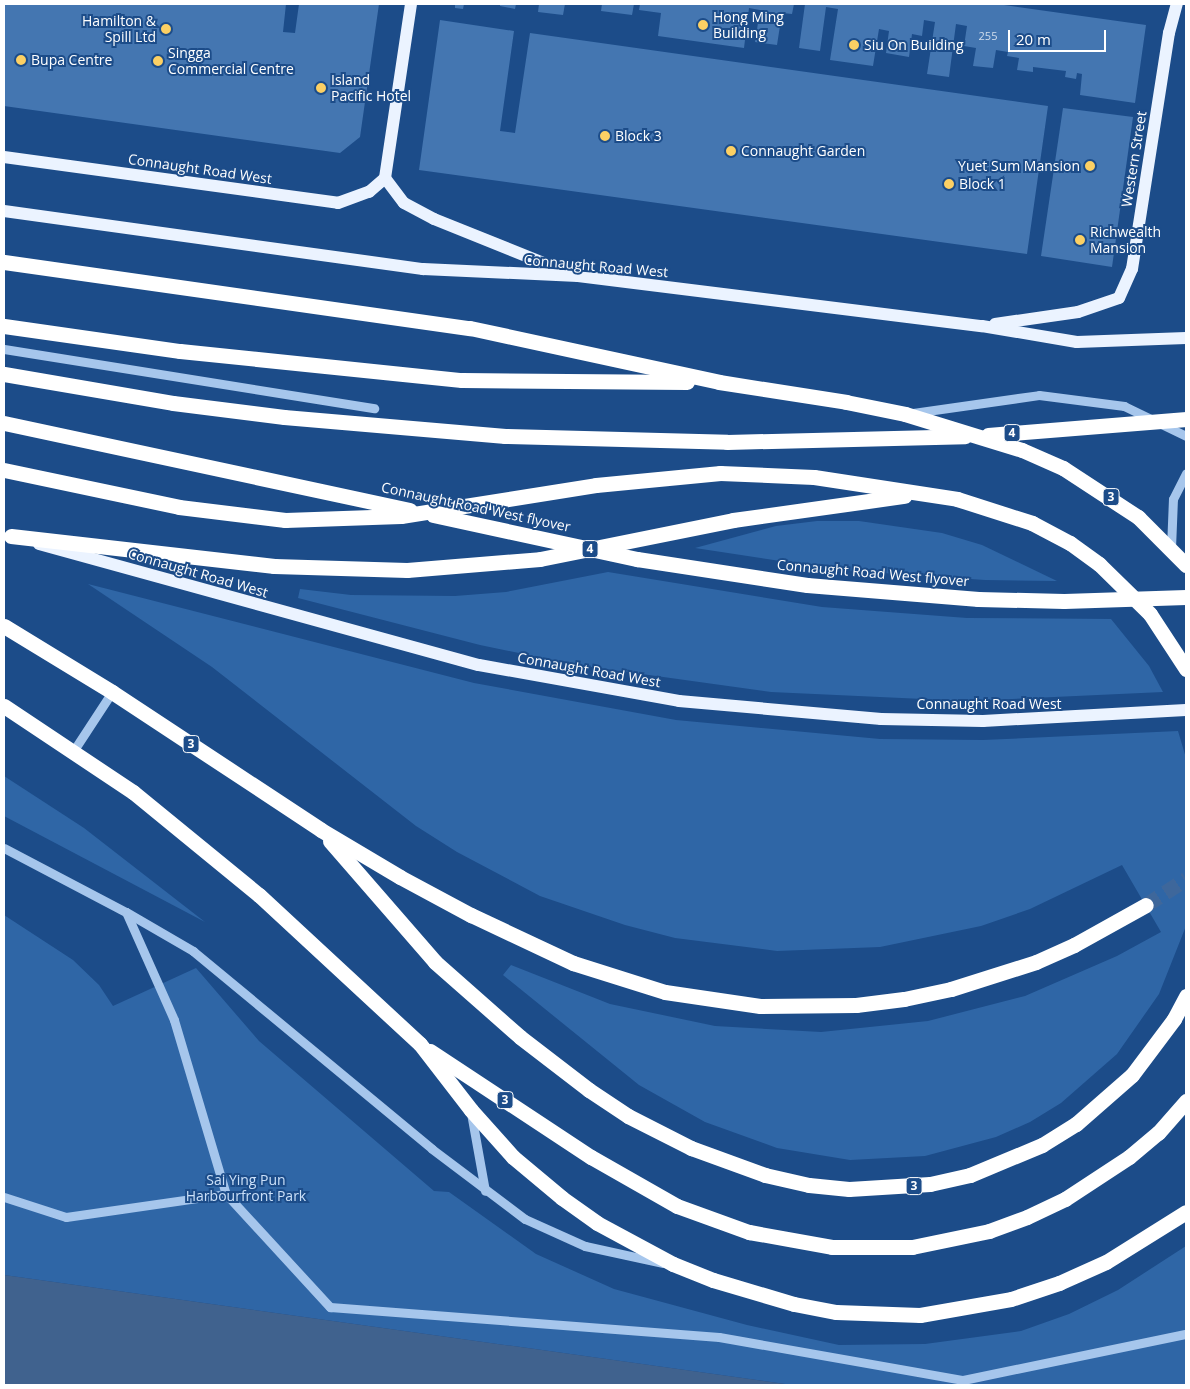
<!DOCTYPE html>
<html>
<head>
<meta charset="utf-8">
<style>
	body { margin:0 }
	#map { position:relative; width:1190px; height:1389px; overflow:hidden; background:#1c4c89; font-family:"Open Sans",sans-serif }
	div>[style] { position:absolute }
	[style*='--x'] { left:calc(var(--x)*1px); top:calc(var(--y)*1px); width:calc(var(--w)*1px); rotate:calc(var(--a)*1deg) }
	.green>* { inset:0; background:#2f66a6 }
	.water>* { inset:0; background:#40628e }
	.building>* { inset:0; background:#4476b1 }
	.highway-tunnel>* { height:15px; margin-top:-7.5px; transform-origin:0; background:repeating-linear-gradient(90deg,#3e679b 0 15px,transparent 0 23px) }
	.minor>* { height:9px; margin:-4.5px; padding:0 4.5px; transform-origin:4.5px; border-radius:4.5px; background:#a6c6ec }
	.major>* { height:12px; margin:-6px; padding:0 6px; transform-origin:6px; border-radius:6px; background:#ebf3ff }
	.highway>* { height:15px; margin:-7.5px; padding:0 7.5px; transform-origin:7.5px; border-radius:7.5px; background:#fff }
	.dots>* { width:14px; height:14px; translate:-50% -50%; box-sizing:border-box; border:2px solid #1c4c89; border-radius:50% }
	span { translate:-50% -50%; white-space:nowrap; text-align:center; line-height:1.15; -webkit-text-stroke:4px #1c4c89; paint-order:stroke }
	.number-label { font-size:11px; color:#d0ddec }
	.number-label span { -webkit-text-stroke-width:0 }
	.shield-label span { padding:1px 4px; background:#1c4c89; border:1px solid; border-radius:4px; -webkit-text-stroke-width:0 }
	.shield-label { font-size:12px; color:#fff; font-weight:700 }
	.poi-label { font-size:14px; color:#fff }
	.left { translate:0 -50%; text-align:left }
	.right { translate:-100% -50%; text-align:right }
	.street-label { font-size:14px; color:#fff }
	.park-label { font-size:14px; color:#cbe0f9 }
	.frame { position:absolute; inset:0; border:5px solid #fff; pointer-events:none }
	.scale { position:absolute; left:1008px; top:30px; width:98px; height:22px; box-sizing:border-box; border:2px solid #fff; border-top:0; padding-left:6px; font-size:15px; line-height:18px; white-space:nowrap; color:#fff; -webkit-text-stroke:4px #1c4c89; paint-order:stroke }
</style>
</head>
<body>
<div id="map">
	<div class="green">
		<i style="clip-path:polygon(817px 521px,859px 521px,942px 533px,982px 545px,1057px 581px,985px 580px,840px 570px,695px 548px,776px 526px)"></i>
		<i style="clip-path:polygon(608px 572px,822px 607px,967px 618px,1111px 619px,1149px 666px,1163px 692px,967px 701px,771px 692px,577px 665px,480px 645px,298px 598px,300px 589px,351px 595px,455px 596px,506px 592px)"></i>
		<i style="clip-path:polygon(88px 584px,474px 683px,676px 720px,880px 739px,983px 740px,1178px 731px,1186px 758px,1186px 926px,1159px 994px,1117px 1054px,1061px 1103px,1030px 1122px,996px 1137px,925px 1156px,850px 1160px,777px 1148px,705px 1122px,639px 1085px,503px 975px,511px 965px,610px 1004px,715px 1026px,821px 1032px,928px 1021px,1025px 996px,1117px 956px,1161px 932px,1122px 865px,1030px 909px,981px 926px,880px 947px,777px 951px,675px 938px,625px 925px,540px 896px,457px 852px,416px 826px,212px 667px)"></i>
		<i style="clip-path:polygon(4px 776px,84px 828px,205px 922px,4px 816px)"></i>
		<i style="clip-path:polygon(4px 915px,73px 960px,99px 985px,113px 1006px,196px 968px,259px 1041px,434px 1191px,449px 1192px,536px 1254px,614px 1289px,747px 1325px,839px 1345px,925px 1344px,1021px 1331px,1069px 1314px,1118px 1290px,1186px 1246px,1186px 1385px,792px 1385px,4px 1275px)"></i>
	</div>
	<div class="water">
		<i style="clip-path:polygon(4px 1275px,792px 1385px,4px 1385px)"></i>
	</div>
	<div class="building">
		<i style="clip-path:polygon(4px 4px,286px 4px,283px 32px,295px 33px,299px 4px,379px 4px,360px 137px,340px 153px,4px 106px)"></i>
		<i style="clip-path:polygon(455px 4px,464px 4px,463px 9px,455px 8px)"></i>
		<i style="clip-path:polygon(500px 4px,516px 4px,515px 9px,500px 6px)"></i>
		<i style="clip-path:polygon(539px 4px,565px 4px,563px 15px,538px 12px)"></i>
		<i style="clip-path:polygon(602px 4px,634px 4px,632px 15px,601px 11px)"></i>
		<i style="clip-path:polygon(640px 4px,794px 4px,792px 14px,782px 13px,777px 45px,755px 42px,760px 10px,749px 8px,744px 48px,658px 36px,661px 13px,639px 10px)"></i>
		<i style="clip-path:polygon(805px 4px,997px 4px,1146px 25px,1135px 103px,1080px 95px,1082px 74px,1077px 73px,1076px 79px,1065px 77px,1066px 71px,1033px 67px,1033px 72px,1017px 70px,1019px 58px,1007px 56px,1008px 52px,996px 50px,993px 68px,973px 66px,976px 48px,964px 46px,967px 26px,956px 24px,949px 77px,927px 74px,935px 22px,924px 20px,922px 36px,912px 34px,909px 57px,886px 53px,889px 31px,879px 29px,873px 66px,830px 60px,838px 9px,826px 7px,820px 51px,799px 48px)"></i>
		<i style="clip-path:polygon(440px 20px,514px 31px,500px 131px,515px 133px,530px 33px,1048px 106px,1027px 254px,419px 170px)"></i>
		<i style="clip-path:polygon(1063px 108px,1133px 117px,1112px 267px,1041px 256px)"></i>
	</div>
	<div class="highway-tunnel">
		<i style="--x:1146;--y:905;--w:48;--a:-33"></i>
	</div>
	<div class="minor">
		<i style="--x:4;--y:349;--w:375;--a:9.1"></i>
		<i style="--x:913;--y:413;--w:127;--a:-8.1"></i>
		<i style="--x:1039;--y:395;--w:86;--a:7.4"></i>
		<i style="--x:1124;--y:406;--w:69;--a:25.8"></i>
		<i style="--x:1171;--y:548;--w:49;--a:-87.7"></i>
		<i style="--x:1173;--y:499;--w:29;--a:-63"></i>
		<i style="--x:74;--y:750;--w:69;--a:-56.8"></i>
		<i style="--x:4;--y:848;--w:138;--a:27.7"></i>
		<i style="--x:126;--y:912;--w:118;--a:66"></i>
		<i style="--x:174;--y:1020;--w:182;--a:73.4"></i>
		<i style="--x:226;--y:1194;--w:154;--a:47.4"></i>
		<i style="--x:330;--y:1307;--w:390;--a:4.4"></i>
		<i style="--x:719;--y:1337;--w:248;--a:10"></i>
		<i style="--x:963;--y:1380;--w:228;--a:-11.7"></i>
		<i style="--x:126;--y:912;--w:78;--a:30.2"></i>
		<i style="--x:193;--y:951;--w:310;--a:39.6"></i>
		<i style="--x:432;--y:1149;--w:116;--a:37"></i>
		<i style="--x:525;--y:1219;--w:66;--a:24.2"></i>
		<i style="--x:585;--y:1246;--w:79;--a:12.4"></i>
		<i style="--x:471;--y:1113;--w:79;--a:79.8"></i>
		<i style="--x:4;--y:1197;--w:65;--a:17.9"></i>
		<i style="--x:66;--y:1217;--w:162;--a:-8.2"></i>
	</div>
	<div class="major">
		<i style="--x:4;--y:157;--w:337;--a:7.8"></i>
		<i style="--x:338;--y:203;--w:33;--a:-20"></i>
		<i style="--x:369;--y:192;--w:21;--a:-41"></i>
		<i style="--x:385;--y:178;--w:31;--a:53"></i>
		<i style="--x:404;--y:203;--w:34;--a:28"></i>
		<i style="--x:434;--y:219;--w:144;--a:21.9"></i>
		<i style="--x:385;--y:178;--w:176;--a:-81.5"></i>
		<i style="--x:4;--y:211;--w:423;--a:7.9"></i>
		<i style="--x:423;--y:269;--w:155;--a:2.6"></i>
		<i style="--x:578;--y:276;--w:407;--a:7.1"></i>
		<i style="--x:982;--y:326;--w:96;--a:9.6"></i>
		<i style="--x:1077;--y:342;--w:109;--a:-2.1"></i>
		<i style="--x:995;--y:324;--w:84;--a:-8.2"></i>
		<i style="--x:1078;--y:312;--w:43;--a:-18.9"></i>
		<i style="--x:1119;--y:298;--w:32;--a:-66"></i>
		<i style="--x:1132;--y:269;--w:239;--a:-81.1"></i>
		<i style="--x:1169;--y:33;--w:30;--a:-75"></i>
		<i style="--x:39;--y:544;--w:456;--a:15.4"></i>
		<i style="--x:479;--y:665;--w:203;--a:10.2"></i>
		<i style="--x:679;--y:701;--w:203;--a:5.1"></i>
		<i style="--x:881;--y:719;--w:102;--a:1.1"></i>
		<i style="--x:983;--y:721;--w:203;--a:-3.1"></i>
	</div>
	<div class="highway">
		<i style="--x:4;--y:262;--w:471;--a:8.1"></i>
		<i style="--x:470;--y:328;--w:255;--a:12.2"></i>
		<i style="--x:719;--y:382;--w:129;--a:8.9"></i>
		<i style="--x:846;--y:402;--w:60;--a:11.5"></i>
		<i style="--x:905;--y:414;--w:122;--a:17.1"></i>
		<i style="--x:1022;--y:450;--w:45;--a:23.7"></i>
		<i style="--x:1063;--y:468;--w:90;--a:33.2"></i>
		<i style="--x:1138;--y:517;--w:68;--a:45"></i>
		<i style="--x:4;--y:326;--w:178;--a:8.1"></i>
		<i style="--x:180;--y:351;--w:283;--a:5.9"></i>
		<i style="--x:462;--y:380;--w:225;--a:0.5"></i>
		<i style="--x:4;--y:374;--w:171;--a:9.7"></i>
		<i style="--x:173;--y:403;--w:112;--a:7.2"></i>
		<i style="--x:284;--y:417;--w:222;--a:4.9"></i>
		<i style="--x:505;--y:436;--w:222;--a:1.5"></i>
		<i style="--x:727;--y:442;--w:238;--a:-1.4"></i>
		<i style="--x:4;--y:423;--w:415;--a:12.1"></i>
		<i style="--x:988;--y:435;--w:199;--a:-4.6"></i>
		<i style="--x:4;--y:470;--w:179;--a:11.9"></i>
		<i style="--x:179;--y:507;--w:107;--a:7"></i>
		<i style="--x:285;--y:520;--w:116;--a:-2"></i>
		<i style="--x:401;--y:516;--w:197;--a:-9"></i>
		<i style="--x:596;--y:485;--w:125;--a:-5.5"></i>
		<i style="--x:720;--y:473;--w:94;--a:2.4"></i>
		<i style="--x:814;--y:477;--w:145;--a:8.7"></i>
		<i style="--x:957;--y:499;--w:79;--a:17.7"></i>
		<i style="--x:1032;--y:523;--w:43;--a:27.8"></i>
		<i style="--x:1070;--y:543;--w:36;--a:36"></i>
		<i style="--x:1099;--y:564;--w:71;--a:44.4"></i>
		<i style="--x:1150;--y:614;--w:66;--a:56.8"></i>
		<i style="--x:433;--y:515;--w:209;--a:12.2"></i>
		<i style="--x:637;--y:559;--w:172;--a:8.7"></i>
		<i style="--x:807;--y:585;--w:172;--a:4.7"></i>
		<i style="--x:978;--y:599;--w:86;--a:1.3"></i>
		<i style="--x:1064;--y:601;--w:122;--a:-1.9"></i>
		<i style="--x:11;--y:536;--w:265;--a:6.5"></i>
		<i style="--x:274;--y:566;--w:133;--a:1.7"></i>
		<i style="--x:407;--y:570;--w:133;--a:-4.7"></i>
		<i style="--x:540;--y:559;--w:197;--a:-11.4"></i>
		<i style="--x:733;--y:520;--w:173;--a:-8"></i>
		<i style="--x:4;--y:626;--w:127;--a:31.4"></i>
		<i style="--x:112;--y:692;--w:250;--a:33.4"></i>
		<i style="--x:321;--y:830;--w:92;--a:30.7"></i>
		<i style="--x:400;--y:877;--w:81;--a:28.2"></i>
		<i style="--x:471;--y:915;--w:113;--a:25.2"></i>
		<i style="--x:573;--y:963;--w:96;--a:17.5"></i>
		<i style="--x:665;--y:992;--w:96;--a:8.4"></i>
		<i style="--x:760;--y:1006;--w:96;--a:-0.6"></i>
		<i style="--x:856;--y:1005;--w:48;--a:-7.1"></i>
		<i style="--x:904;--y:999;--w:48;--a:-12"></i>
		<i style="--x:951;--y:989;--w:89;--a:-17.6"></i>
		<i style="--x:1036;--y:962;--w:42;--a:-24.1"></i>
		<i style="--x:1074;--y:945;--w:82;--a:-29.1"></i>
		<i style="--x:4;--y:706;--w:155;--a:33.7"></i>
		<i style="--x:133;--y:792;--w:163;--a:39.3"></i>
		<i style="--x:259;--y:895;--w:219;--a:42.8"></i>
		<i style="--x:420;--y:1044;--w:83;--a:52.3"></i>
		<i style="--x:471;--y:1110;--w:63;--a:48.2"></i>
		<i style="--x:513;--y:1157;--w:64;--a:39.9"></i>
		<i style="--x:562;--y:1198;--w:43;--a:35.5"></i>
		<i style="--x:597;--y:1223;--w:86;--a:28.3"></i>
		<i style="--x:673;--y:1264;--w:43;--a:21.8"></i>
		<i style="--x:713;--y:1280;--w:84;--a:16.5"></i>
		<i style="--x:794;--y:1304;--w:43;--a:10.8"></i>
		<i style="--x:836;--y:1312;--w:84;--a:2"></i>
		<i style="--x:920;--y:1315;--w:92;--a:-10"></i>
		<i style="--x:1011;--y:1299;--w:51;--a:-18.4"></i>
		<i style="--x:1059;--y:1283;--w:51;--a:-24.1"></i>
		<i style="--x:1106;--y:1262;--w:94;--a:-32"></i>
		<i style="--x:330;--y:841;--w:160;--a:49"></i>
		<i style="--x:435;--y:962;--w:113;--a:41.4"></i>
		<i style="--x:520;--y:1037;--w:87;--a:37.5"></i>
		<i style="--x:589;--y:1090;--w:47;--a:33.7"></i>
		<i style="--x:628;--y:1116;--w:71;--a:26.9"></i>
		<i style="--x:691;--y:1148;--w:79;--a:20"></i>
		<i style="--x:765;--y:1175;--w:45;--a:12.8"></i>
		<i style="--x:809;--y:1185;--w:40;--a:5.7"></i>
		<i style="--x:849;--y:1189;--w:81;--a:-3.5"></i>
		<i style="--x:930;--y:1184;--w:41;--a:-12.7"></i>
		<i style="--x:970;--y:1175;--w:78;--a:-22.6"></i>
		<i style="--x:1042;--y:1145;--w:40;--a:-32"></i>
		<i style="--x:1076;--y:1124;--w:74;--a:-41.2"></i>
		<i style="--x:1132;--y:1075;--w:70;--a:-53.1"></i>
		<i style="--x:1174;--y:1019;--w:26;--a:-62"></i>
		<i style="--x:430;--y:1051;--w:193;--a:33.4"></i>
		<i style="--x:591;--y:1157;--w:99;--a:29.7"></i>
		<i style="--x:677;--y:1206;--w:77;--a:19.9"></i>
		<i style="--x:749;--y:1232;--w:84;--a:10.2"></i>
		<i style="--x:832;--y:1247;--w:80;--a:0"></i>
		<i style="--x:912;--y:1247;--w:79;--a:-11.7"></i>
		<i style="--x:989;--y:1231;--w:40;--a:-20.2"></i>
		<i style="--x:1027;--y:1217;--w:42;--a:-25.3"></i>
		<i style="--x:1065;--y:1199;--w:77;--a:-33.3"></i>
		<i style="--x:1129;--y:1157;--w:38;--a:-40"></i>
		<i style="--x:1158;--y:1133;--w:43;--a:-48.8"></i>
	</div>
	<div class="dots">
		<i style="left:703px;top:25px;background:#fcd064"></i>
		<i style="left:166px;top:29px;background:#fcd064"></i>
		<i style="left:854px;top:45px;background:#fcd064"></i>
		<i style="left:21px;top:60px;background:#fcd064"></i>
		<i style="left:158px;top:61px;background:#fcd064"></i>
		<i style="left:321px;top:88px;background:#fcd064"></i>
		<i style="left:605px;top:136px;background:#fcd064"></i>
		<i style="left:731px;top:151px;background:#fcd064"></i>
		<i style="left:1090px;top:166px;background:#fcd064"></i>
		<i style="left:949px;top:184px;background:#fcd064"></i>
		<i style="left:1080px;top:240px;background:#fcd064"></i>
	</div>
	<div class="number-label">
		<span style="left:988px;top:36px">255</span>
	</div>
	<div class="shield-label">
		<span style="left:1012px;top:433px">4</span>
		<span style="left:1111px;top:497px">3</span>
		<span style="left:590px;top:549px">4</span>
		<span style="left:191px;top:744px">3</span>
		<span style="left:505px;top:1100px">3</span>
		<span style="left:914px;top:1186px">3</span>
	</div>
	<div class="poi-label">
		<span class="left" style="left:713px;top:25px">Hong Ming<br>Building</span>
		<span class="right" style="left:156px;top:29px">Hamilton &amp;<br>Spill Ltd</span>
		<span class="left" style="left:864px;top:45px">Siu On Building</span>
		<span class="left" style="left:168px;top:61px">Singga<br>Commercial Centre</span>
		<span class="left" style="left:31px;top:60px">Bupa Centre</span>
		<span class="left" style="left:331px;top:88px">Island<br>Pacific Hotel</span>
		<span class="left" style="left:615px;top:136px">Block 3</span>
		<span class="left" style="left:741px;top:151px">Connaught Garden</span>
		<span class="right" style="left:1080px;top:166px">Yuet Sum Mansion</span>
		<span class="left" style="left:959px;top:184px">Block 1</span>
		<span class="left" style="left:1090px;top:240px">Richwealth<br>Mansion</span>
	</div>
	<div class="street-label">
		<span style="left:1134px;top:159px;rotate:-81deg">Western Street</span>
		<span style="left:200px;top:169px;rotate:8deg">Connaught Road West</span>
		<span style="left:596px;top:266px;rotate:5deg">Connaught Road West</span>
		<span style="left:476px;top:507px;rotate:12deg">Connaught Road West flyover</span>
		<span style="left:198px;top:573px;rotate:16deg">Connaught Road West</span>
		<span style="left:873px;top:573px;rotate:5deg">Connaught Road West flyover</span>
		<span style="left:589px;top:670px;rotate:10deg">Connaught Road West</span>
		<span style="left:989px;top:704px">Connaught Road West</span>
	</div>
	<div class="park-label">
		<span style="left:246px;top:1188px">Sai Ying Pun<br>Harbourfront Park</span>
	</div>
	<div class="frame"></div>
	<div class="scale">20 m</div>
</div>
</body>
</html>
